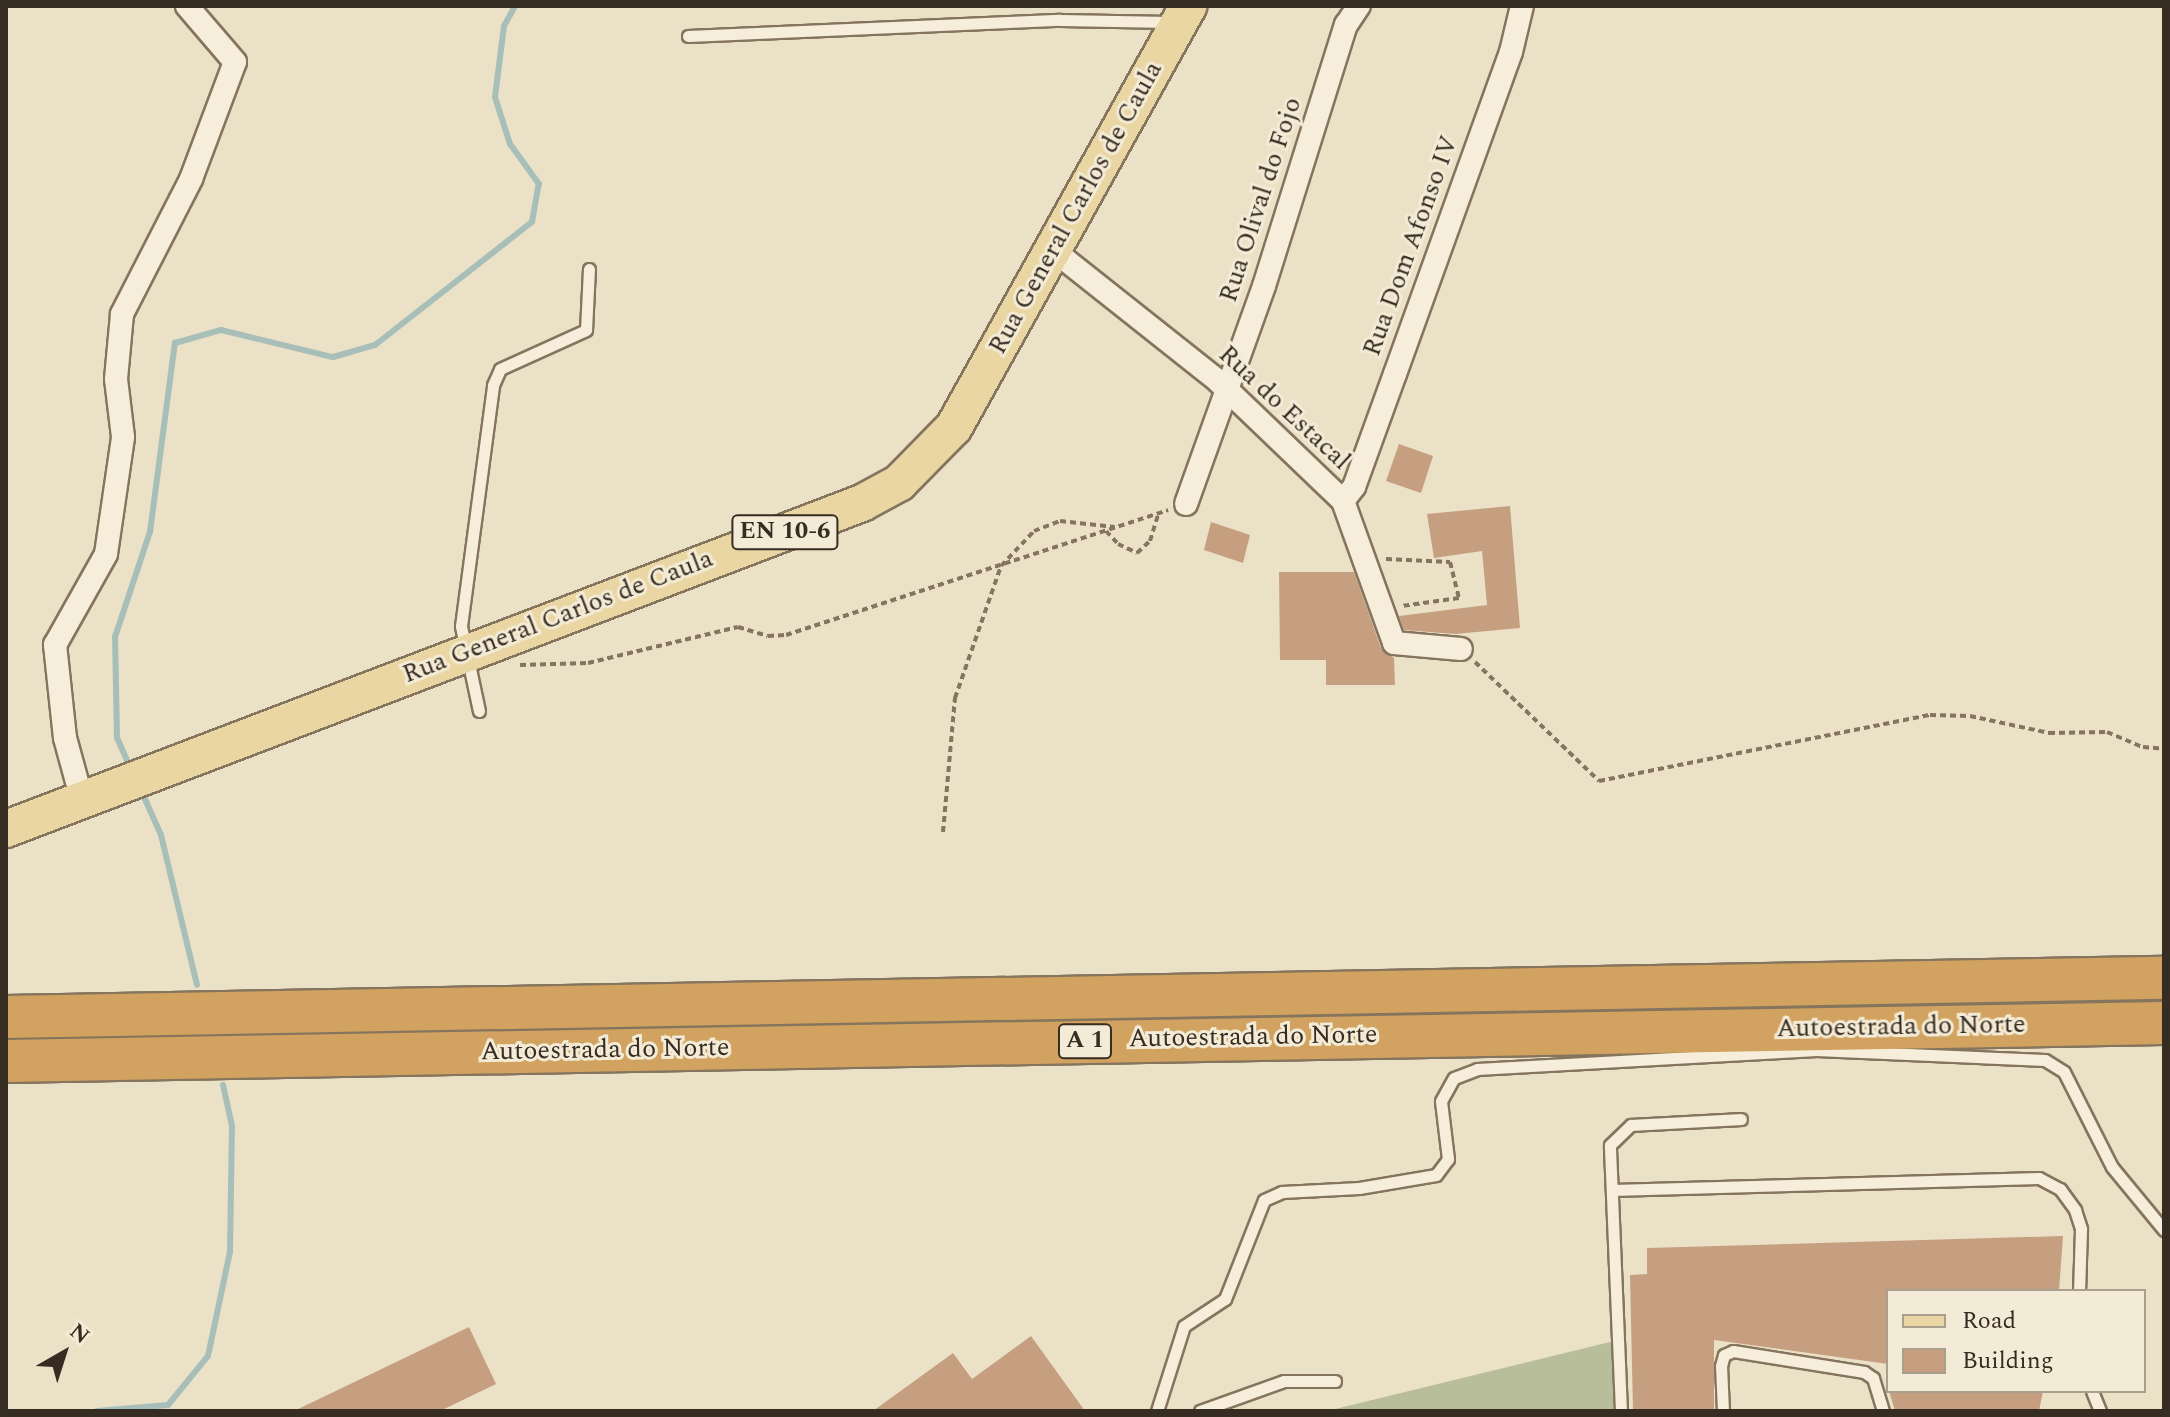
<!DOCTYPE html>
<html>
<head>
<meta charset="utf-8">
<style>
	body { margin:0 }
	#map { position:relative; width:2170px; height:1417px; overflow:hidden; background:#ebe1c7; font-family:Spectral,serif }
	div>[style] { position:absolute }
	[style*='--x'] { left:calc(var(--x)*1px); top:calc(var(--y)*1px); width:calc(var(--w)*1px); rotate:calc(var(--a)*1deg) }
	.cemetery>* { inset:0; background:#b9be9a }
	.stream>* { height:6px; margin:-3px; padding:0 3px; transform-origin:3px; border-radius:3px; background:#a8bfb9 }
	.building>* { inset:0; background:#c69f81 }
	.path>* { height:4px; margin-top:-2px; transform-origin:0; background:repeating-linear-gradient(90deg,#85745e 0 6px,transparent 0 10px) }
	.roads { filter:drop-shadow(2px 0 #85745e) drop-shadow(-2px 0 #85745e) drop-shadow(0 2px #85745e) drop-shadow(0 -2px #85745e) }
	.service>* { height:11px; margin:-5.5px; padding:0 5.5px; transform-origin:5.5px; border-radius:5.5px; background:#f6eeda }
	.minor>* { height:22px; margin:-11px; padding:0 11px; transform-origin:11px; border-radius:11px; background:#f6eeda }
	.primary>* { height:36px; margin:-18px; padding:0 18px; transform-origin:18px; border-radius:18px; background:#ead6a3 }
	.motorway>* { height:42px; margin:-21px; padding:0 21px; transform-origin:21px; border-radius:21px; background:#d2a360 }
	span { translate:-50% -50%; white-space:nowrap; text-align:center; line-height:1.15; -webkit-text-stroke:6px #f3ebd6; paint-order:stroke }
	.shield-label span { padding:2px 6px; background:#f3ebd6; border:2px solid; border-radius:6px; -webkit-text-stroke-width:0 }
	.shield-label { font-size:24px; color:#372c21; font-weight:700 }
	.street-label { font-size:26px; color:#372c21 }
	.frame { position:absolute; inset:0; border:8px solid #372c21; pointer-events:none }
	.legend { position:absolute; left:1886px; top:1289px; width:260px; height:104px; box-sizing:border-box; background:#f3ebd6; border:2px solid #a89f8e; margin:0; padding:10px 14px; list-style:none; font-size:24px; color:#372c21 }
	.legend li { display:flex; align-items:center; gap:16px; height:40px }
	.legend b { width:40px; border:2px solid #a89f8e }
	.north { position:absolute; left:24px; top:1313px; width:80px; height:80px; -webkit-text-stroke:6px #f3ebd6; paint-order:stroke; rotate:39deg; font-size:22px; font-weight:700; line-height:32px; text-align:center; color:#372c21 }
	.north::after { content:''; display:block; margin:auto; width:28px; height:36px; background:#372c21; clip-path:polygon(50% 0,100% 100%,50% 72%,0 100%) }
</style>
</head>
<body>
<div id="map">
	<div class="cemetery">
		<i style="clip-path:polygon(1614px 1341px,1615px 1411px,1327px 1411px)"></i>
	</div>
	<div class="stream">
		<i style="--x:130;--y:767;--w:32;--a:-114"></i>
		<i style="--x:117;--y:738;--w:101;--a:-91.1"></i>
		<i style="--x:115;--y:637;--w:111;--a:-71.6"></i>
		<i style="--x:150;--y:532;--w:191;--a:-82.5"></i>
		<i style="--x:175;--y:343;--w:48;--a:-15.8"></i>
		<i style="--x:221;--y:330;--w:115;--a:13.6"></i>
		<i style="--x:333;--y:357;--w:44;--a:-15.9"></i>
		<i style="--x:375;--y:345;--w:199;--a:-38.1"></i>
		<i style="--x:532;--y:222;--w:39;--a:-80"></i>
		<i style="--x:539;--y:184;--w:49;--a:-125.9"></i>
		<i style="--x:510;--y:144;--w:49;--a:-107.7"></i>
		<i style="--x:495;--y:97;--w:72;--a:-82.8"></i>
		<i style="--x:504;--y:26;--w:23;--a:-61"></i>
		<i style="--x:140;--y:788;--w:51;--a:65.9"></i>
		<i style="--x:161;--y:835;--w:154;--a:76.5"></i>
		<i style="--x:97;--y:1411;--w:71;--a:-4.8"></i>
		<i style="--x:168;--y:1405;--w:63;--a:-50.8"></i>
		<i style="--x:208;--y:1356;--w:106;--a:-78.1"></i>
		<i style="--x:230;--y:1252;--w:126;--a:-89.1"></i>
		<i style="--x:232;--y:1126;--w:42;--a:-102.4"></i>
	</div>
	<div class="building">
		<i style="clip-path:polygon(1399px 444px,1433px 456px,1421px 493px,1386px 481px)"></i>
		<i style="clip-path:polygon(1510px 506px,1520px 628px,1455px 634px,1404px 630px,1399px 616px,1487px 605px,1482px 551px,1434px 558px,1427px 514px)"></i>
		<i style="clip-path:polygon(1211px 522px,1250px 535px,1243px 563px,1204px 550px)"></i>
		<i style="clip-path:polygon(1279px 572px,1354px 572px,1381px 648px,1394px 658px,1395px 685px,1326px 685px,1326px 660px,1280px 660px)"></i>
		<i style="clip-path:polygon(2063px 1236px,2059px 1291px,1888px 1291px,1888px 1364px,1714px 1340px,1714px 1411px,1633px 1411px,1630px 1275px,1647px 1274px,1647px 1248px)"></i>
		<i style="clip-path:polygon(469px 1327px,496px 1384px,440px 1411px,294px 1411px)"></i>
		<i style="clip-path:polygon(1031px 1336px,1085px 1411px,873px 1411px,953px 1353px,972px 1379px)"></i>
		<i style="clip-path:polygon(1889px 1391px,2043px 1391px,2039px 1411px,1895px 1411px)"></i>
	</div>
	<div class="path">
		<i style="--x:1106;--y:531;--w:18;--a:47"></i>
		<i style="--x:1118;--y:544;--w:21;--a:25"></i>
		<i style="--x:1137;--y:553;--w:18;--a:-43"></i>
		<i style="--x:1150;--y:541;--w:28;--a:-73"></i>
		<i style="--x:1386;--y:559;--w:64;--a:2.7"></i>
		<i style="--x:1450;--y:562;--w:37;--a:76"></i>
		<i style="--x:1459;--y:598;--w:58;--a:172"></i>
		<i style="--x:1475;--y:662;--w:172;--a:43.8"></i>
		<i style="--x:1599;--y:781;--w:338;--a:-11.3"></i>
		<i style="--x:1930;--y:715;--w:40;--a:1.4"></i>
		<i style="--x:1970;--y:716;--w:81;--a:12.1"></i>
		<i style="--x:2049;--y:733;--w:58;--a:-1"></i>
		<i style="--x:2107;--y:732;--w:39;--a:23"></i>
		<i style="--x:2143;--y:747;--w:21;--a:5"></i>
		<i style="--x:520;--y:665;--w:68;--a:-1.7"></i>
		<i style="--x:588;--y:663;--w:154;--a:-13.5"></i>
		<i style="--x:738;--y:627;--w:31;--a:17"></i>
		<i style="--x:768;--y:636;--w:18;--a:-3"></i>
		<i style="--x:786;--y:635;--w:402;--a:-18.1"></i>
		<i style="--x:943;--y:832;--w:135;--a:-84.9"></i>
		<i style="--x:955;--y:698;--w:140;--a:-70.8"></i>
		<i style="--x:1001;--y:566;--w:48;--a:-46.7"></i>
		<i style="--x:1034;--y:531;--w:28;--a:-21"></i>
		<i style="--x:1060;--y:521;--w:55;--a:6.2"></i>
	</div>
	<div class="roads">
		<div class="service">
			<i style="--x:688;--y:36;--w:372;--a:-2.5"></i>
			<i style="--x:1060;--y:20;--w:110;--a:1"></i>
			<i style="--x:479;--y:711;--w:87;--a:-102"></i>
			<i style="--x:461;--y:626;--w:243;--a:-82.4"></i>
			<i style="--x:493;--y:385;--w:17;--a:-66"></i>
			<i style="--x:500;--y:369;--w:94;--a:-24.4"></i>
			<i style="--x:586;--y:330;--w:61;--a:-87.2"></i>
			<i style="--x:1612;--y:1190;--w:427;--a:-1.6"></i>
			<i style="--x:2039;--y:1178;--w:24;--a:28"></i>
			<i style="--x:2060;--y:1189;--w:26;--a:54"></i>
			<i style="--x:2075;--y:1210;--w:20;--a:72"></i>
			<i style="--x:2081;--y:1229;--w:62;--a:91.8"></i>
			<i style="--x:2092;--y:1391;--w:22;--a:68"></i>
			<i style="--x:1157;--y:1411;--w:89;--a:-72.4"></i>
			<i style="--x:1184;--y:1326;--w:49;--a:-33.4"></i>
			<i style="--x:1225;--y:1299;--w:106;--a:-68.5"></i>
			<i style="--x:1264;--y:1200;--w:20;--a:-24"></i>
			<i style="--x:1282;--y:1192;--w:77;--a:-3"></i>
			<i style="--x:1359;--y:1188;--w:78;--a:-9.6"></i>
			<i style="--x:1436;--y:1175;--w:20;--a:-53"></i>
			<i style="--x:1448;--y:1159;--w:58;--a:-96.9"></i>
			<i style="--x:1441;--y:1101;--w:26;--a:-61"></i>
			<i style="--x:1454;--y:1078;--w:25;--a:-21"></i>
			<i style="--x:1477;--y:1069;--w:340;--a:-3.2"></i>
			<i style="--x:1816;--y:1050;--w:229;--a:2.5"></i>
			<i style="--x:2045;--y:1060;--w:22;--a:32"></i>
			<i style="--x:2064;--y:1072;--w:106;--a:63.2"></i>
			<i style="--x:2112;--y:1167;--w:82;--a:50.5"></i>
			<i style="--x:1200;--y:1411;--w:89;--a:-19.7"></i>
			<i style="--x:1284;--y:1381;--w:51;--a:0"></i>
			<i style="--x:1621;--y:1411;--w:266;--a:-92.4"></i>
			<i style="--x:1610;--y:1145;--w:29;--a:-44"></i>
			<i style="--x:1631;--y:1125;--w:110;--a:-3.1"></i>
			<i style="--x:1723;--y:1411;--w:45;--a:-92.5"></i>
			<i style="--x:1721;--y:1366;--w:11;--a:-75"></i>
			<i style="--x:1724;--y:1355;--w:10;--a:-24"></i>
			<i style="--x:1733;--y:1351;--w:133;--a:9.1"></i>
			<i style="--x:1864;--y:1372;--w:11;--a:34"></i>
			<i style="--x:1873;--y:1378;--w:34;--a:73"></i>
		</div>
		<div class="minor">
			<i style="--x:1053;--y:250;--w:211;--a:38.4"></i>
			<i style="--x:1218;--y:381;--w:173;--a:43.8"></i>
			<i style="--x:1343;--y:501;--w:151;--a:70.2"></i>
			<i style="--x:1394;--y:643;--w:67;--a:5.1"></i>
			<i style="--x:1343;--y:501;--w:18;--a:-52"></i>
			<i style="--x:1354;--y:487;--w:120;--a:-70.1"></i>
			<i style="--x:1395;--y:374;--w:342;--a:-70.2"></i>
			<i style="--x:1511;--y:52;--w:47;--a:-76.6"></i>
			<i style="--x:1186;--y:504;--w:232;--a:-70.3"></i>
			<i style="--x:1264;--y:286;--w:274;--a:-72.6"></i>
			<i style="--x:1346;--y:25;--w:23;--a:-56"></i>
			<i style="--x:82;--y:800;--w:64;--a:-105.3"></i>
			<i style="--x:65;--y:738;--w:94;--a:-96.1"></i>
			<i style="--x:55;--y:645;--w:104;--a:-60.7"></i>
			<i style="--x:106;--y:554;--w:118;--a:-81.7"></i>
			<i style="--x:123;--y:437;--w:58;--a:-96.9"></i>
			<i style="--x:116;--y:379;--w:65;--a:-84.7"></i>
			<i style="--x:122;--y:314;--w:152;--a:-62.9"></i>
			<i style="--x:191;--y:179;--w:125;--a:-69.4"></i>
			<i style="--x:235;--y:62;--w:74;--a:-130.6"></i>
		</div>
		<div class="primary">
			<i style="--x:6;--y:829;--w:916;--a:-20.85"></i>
			<i style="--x:862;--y:503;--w:42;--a:-28.4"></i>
			<i style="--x:899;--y:483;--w:78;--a:-45.5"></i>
			<i style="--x:954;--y:427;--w:482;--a:-60.9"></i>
		</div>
		<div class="motorway">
			<i style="--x:6;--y:1017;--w:2158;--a:-1.04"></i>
			<i style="--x:6;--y:1061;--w:2158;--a:-1.01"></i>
		</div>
	</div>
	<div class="shield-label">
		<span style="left:785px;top:532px">EN 10-6</span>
		<span style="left:1085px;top:1041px">A 1</span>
	</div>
	<div class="street-label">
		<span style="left:1261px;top:200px;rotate:-72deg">Rua Olival do Fojo</span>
		<span style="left:1076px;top:208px;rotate:-61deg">Rua General Carlos de Caula</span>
		<span style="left:1411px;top:246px;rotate:-70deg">Rua Dom Afonso IV</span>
		<span style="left:1284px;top:408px;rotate:43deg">Rua do Estacal</span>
		<span style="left:558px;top:617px;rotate:-21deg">Rua General Carlos de Caula</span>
		<span style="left:1901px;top:1027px;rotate:-1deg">Autoestrada do Norte</span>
		<span style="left:1253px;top:1037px;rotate:-1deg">Autoestrada do Norte</span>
		<span style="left:605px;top:1050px;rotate:-1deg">Autoestrada do Norte</span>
	</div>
	<div class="frame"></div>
	<ul class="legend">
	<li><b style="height:10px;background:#ead6a3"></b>Road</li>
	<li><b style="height:22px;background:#c69f81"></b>Building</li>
	</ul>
	<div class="north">N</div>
</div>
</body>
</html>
